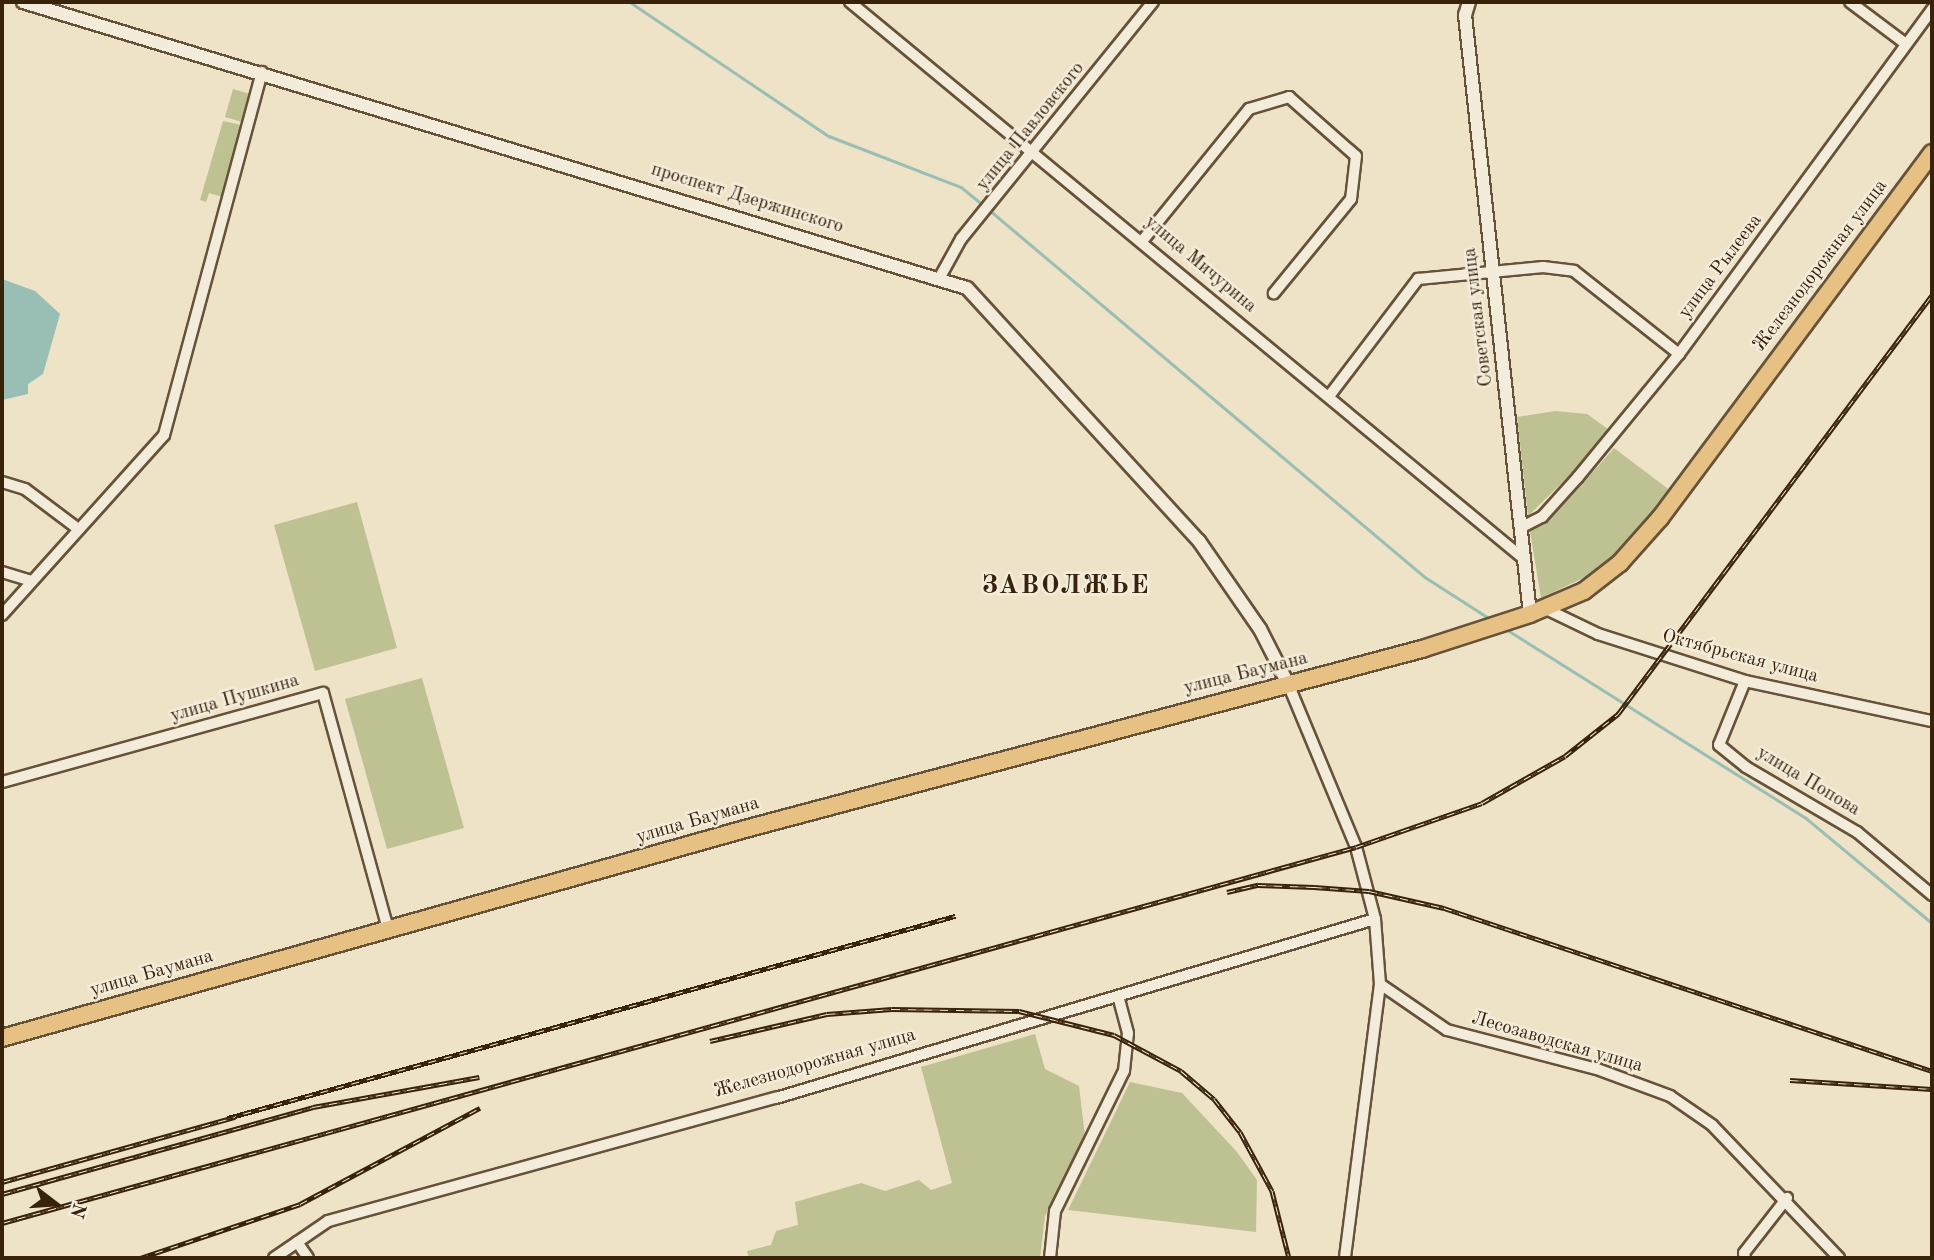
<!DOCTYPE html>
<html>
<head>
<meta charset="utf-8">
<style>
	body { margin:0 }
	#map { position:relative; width:1934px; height:1260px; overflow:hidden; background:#eee2c7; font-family:"Old Standard TT",serif }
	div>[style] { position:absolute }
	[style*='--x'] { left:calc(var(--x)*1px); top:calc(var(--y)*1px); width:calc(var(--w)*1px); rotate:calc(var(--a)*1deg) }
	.green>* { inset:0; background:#bec292 }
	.water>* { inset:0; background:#99beb3 }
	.stream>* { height:2.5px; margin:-1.25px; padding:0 1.25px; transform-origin:1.25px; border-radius:1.25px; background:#99beb3 }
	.roads { filter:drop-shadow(2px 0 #665239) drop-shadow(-2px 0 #665239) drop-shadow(0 2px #665239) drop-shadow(0 -2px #665239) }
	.minor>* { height:10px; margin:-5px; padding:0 5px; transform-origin:5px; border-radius:5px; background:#f4ecdb }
	.tertiary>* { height:12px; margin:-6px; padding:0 6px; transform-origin:6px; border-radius:6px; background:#f4ecdb }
	.primary>* { height:16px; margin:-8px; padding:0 8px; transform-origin:8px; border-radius:8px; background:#e7c184 }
	.rail>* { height:5px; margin-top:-2.5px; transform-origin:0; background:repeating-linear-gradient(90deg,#f4ecdb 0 8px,#38220a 0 16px); box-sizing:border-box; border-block:2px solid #38220a }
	span { translate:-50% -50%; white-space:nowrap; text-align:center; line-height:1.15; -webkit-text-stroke:5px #f4ecdb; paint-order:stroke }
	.street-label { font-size:19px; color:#38220a }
	.district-label { font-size:26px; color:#38220a; font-weight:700; letter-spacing:2px }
	.frame { position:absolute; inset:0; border:4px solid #38220a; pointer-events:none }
	.north { position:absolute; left:21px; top:1169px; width:70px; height:70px; -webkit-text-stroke:5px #f4ecdb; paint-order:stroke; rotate:107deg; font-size:19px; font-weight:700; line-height:28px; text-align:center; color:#38220a }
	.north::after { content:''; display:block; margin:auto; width:24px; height:32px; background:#38220a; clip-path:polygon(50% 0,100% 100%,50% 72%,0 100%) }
</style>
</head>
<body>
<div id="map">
	<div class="green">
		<i style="clip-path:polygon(233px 89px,250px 94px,242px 122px,225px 117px)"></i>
		<i style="clip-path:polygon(223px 121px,241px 125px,222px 197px,209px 193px,206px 202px,200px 200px)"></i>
		<i style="clip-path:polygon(1555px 411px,1587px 414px,1608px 429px,1573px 472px,1528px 516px,1517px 417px)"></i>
		<i style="clip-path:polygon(1614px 448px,1671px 491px,1626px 546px,1598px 571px,1541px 598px,1530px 531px,1577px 490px)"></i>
		<i style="clip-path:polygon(357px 502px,397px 648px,315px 671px,274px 525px)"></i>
		<i style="clip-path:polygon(422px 678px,464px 828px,387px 849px,345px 699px)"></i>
		<i style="clip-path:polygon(1035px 1034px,1045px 1069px,1079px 1086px,1085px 1136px,1045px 1216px,1040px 1258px,749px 1258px,747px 1251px,771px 1245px,776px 1231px,798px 1225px,795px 1202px,861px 1183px,885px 1191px,919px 1180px,931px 1190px,952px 1183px,921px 1067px)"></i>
		<i style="clip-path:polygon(1130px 1082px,1182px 1093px,1237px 1152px,1257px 1180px,1256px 1232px,1068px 1210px)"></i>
	</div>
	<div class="water">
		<i style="clip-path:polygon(2px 279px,35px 291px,60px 314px,43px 374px,28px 384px,28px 394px,2px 400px)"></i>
	</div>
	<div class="stream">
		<i style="--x:630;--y:2;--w:240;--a:34"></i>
		<i style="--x:829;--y:136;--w:142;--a:21.1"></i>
		<i style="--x:961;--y:187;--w:27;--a:39"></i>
		<i style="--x:993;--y:213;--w:565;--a:40.12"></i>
		<i style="--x:1425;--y:577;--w:80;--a:32.7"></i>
		<i style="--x:1506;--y:629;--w:355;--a:32.2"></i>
		<i style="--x:1806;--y:818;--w:164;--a:39.8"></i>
	</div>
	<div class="roads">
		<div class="minor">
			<i style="--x:850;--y:2;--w:874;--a:39.57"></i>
			<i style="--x:1850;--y:2;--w:70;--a:36.9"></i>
			<i style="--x:1143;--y:240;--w:169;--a:-51"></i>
			<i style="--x:1249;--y:109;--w:42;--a:-16.7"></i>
			<i style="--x:1289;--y:97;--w:89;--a:41.4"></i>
			<i style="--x:1356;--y:156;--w:43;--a:96.6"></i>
			<i style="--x:1351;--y:199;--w:122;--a:129.3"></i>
			<i style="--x:940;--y:277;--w:43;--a:-61.1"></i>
			<i style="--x:961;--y:239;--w:305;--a:-51"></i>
			<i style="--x:1330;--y:395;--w:146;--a:-52.8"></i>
			<i style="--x:1418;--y:279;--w:126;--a:-5.5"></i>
			<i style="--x:1543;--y:267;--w:31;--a:7"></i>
			<i style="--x:1574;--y:271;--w:134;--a:38.3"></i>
			<i style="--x:2;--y:482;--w:24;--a:17"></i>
			<i style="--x:25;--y:489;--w:65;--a:36.9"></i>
			<i style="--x:1520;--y:528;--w:25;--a:-27"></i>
			<i style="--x:1542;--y:517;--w:54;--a:-48"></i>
			<i style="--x:1578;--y:477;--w:159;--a:-50.6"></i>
			<i style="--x:1679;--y:354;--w:428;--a:-53.7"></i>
			<i style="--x:2;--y:572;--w:30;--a:17"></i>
			<i style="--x:1544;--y:608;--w:60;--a:25.7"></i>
			<i style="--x:1598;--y:634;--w:154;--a:17.7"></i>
			<i style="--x:1745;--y:681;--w:191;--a:12.1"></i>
			<i style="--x:2;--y:615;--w:242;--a:-48"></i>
			<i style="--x:164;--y:435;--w:376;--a:-74.9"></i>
			<i style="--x:1745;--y:681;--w:69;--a:112.1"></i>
			<i style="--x:1719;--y:745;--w:35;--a:39"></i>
			<i style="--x:1746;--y:767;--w:129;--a:30.4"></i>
			<i style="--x:1857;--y:832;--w:98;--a:40"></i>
			<i style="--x:1289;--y:686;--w:174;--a:67.4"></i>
			<i style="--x:1356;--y:847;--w:74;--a:75.2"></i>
			<i style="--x:1375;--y:919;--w:65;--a:85.6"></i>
			<i style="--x:1380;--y:984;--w:276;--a:97.3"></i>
			<i style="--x:2;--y:782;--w:333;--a:-15.5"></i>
			<i style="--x:323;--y:693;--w:245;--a:74.6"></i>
			<i style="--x:1380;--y:984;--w:81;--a:34.5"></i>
			<i style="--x:1447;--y:1030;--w:155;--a:14.6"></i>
			<i style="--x:1597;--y:1069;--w:78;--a:20.3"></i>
			<i style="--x:1670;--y:1096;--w:51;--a:34.6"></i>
			<i style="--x:1712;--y:1125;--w:184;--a:46.3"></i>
			<i style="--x:297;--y:1242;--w:19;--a:55"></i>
			<i style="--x:274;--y:1258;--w:65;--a:-34.4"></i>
			<i style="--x:328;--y:1221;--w:465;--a:-15.4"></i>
			<i style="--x:776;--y:1098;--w:625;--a:-16.64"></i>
			<i style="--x:1050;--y:1258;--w:47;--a:-83.9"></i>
			<i style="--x:1055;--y:1211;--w:156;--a:-63.8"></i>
			<i style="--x:1124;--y:1071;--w:38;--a:-84"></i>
			<i style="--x:1128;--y:1033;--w:38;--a:-105"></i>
			<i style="--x:1745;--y:1258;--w:5;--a:-101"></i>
			<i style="--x:1744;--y:1253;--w:70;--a:-52"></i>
		</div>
		<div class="tertiary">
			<i style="--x:23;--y:2;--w:986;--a:16.86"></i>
			<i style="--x:967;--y:288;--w:343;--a:47.5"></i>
			<i style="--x:1199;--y:541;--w:107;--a:55.3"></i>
			<i style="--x:1260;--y:629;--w:64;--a:63"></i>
			<i style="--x:1469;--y:2;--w:14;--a:107"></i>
			<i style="--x:1465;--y:15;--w:603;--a:83.81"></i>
		</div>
		<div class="primary">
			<i style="--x:2;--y:1038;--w:772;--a:-15.71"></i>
			<i style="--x:745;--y:829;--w:701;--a:-14.89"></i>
			<i style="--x:1422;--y:649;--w:114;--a:-18"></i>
			<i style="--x:1530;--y:614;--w:59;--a:-23.1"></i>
			<i style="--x:1584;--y:591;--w:46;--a:-37.9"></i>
			<i style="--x:1620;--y:563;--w:60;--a:-48.4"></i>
			<i style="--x:1660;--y:518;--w:455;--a:-53.3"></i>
		</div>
	</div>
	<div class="rail">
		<i style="--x:1227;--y:892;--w:32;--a:-13"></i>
		<i style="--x:1258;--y:885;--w:56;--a:2"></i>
		<i style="--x:1314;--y:887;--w:55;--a:4.2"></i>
		<i style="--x:1369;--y:891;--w:77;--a:12.8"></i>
		<i style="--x:1444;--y:908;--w:515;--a:18.47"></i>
		<i style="--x:710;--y:1041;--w:120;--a:-13"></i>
		<i style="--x:827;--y:1014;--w:65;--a:-4.4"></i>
		<i style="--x:892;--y:1009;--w:127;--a:0.9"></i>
		<i style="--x:1019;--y:1011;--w:98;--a:14.2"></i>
		<i style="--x:1114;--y:1035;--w:76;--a:28.2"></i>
		<i style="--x:1181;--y:1071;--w:43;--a:40.3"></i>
		<i style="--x:1214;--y:1099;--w:42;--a:51.8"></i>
		<i style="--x:1240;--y:1132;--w:67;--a:61.5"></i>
		<i style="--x:1272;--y:1191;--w:69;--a:75.8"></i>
		<i style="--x:1790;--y:1080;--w:142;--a:3.6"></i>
		<i style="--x:228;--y:1118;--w:755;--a:-15.53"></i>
		<i style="--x:2;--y:1182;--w:242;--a:-15.6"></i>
		<i style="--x:2;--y:1194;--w:323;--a:-15.6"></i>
		<i style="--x:313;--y:1107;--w:169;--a:-10.2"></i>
		<i style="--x:2;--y:1223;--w:1405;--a:-15.52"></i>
		<i style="--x:1356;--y:847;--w:133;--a:-19.2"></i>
		<i style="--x:1482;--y:803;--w:95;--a:-29.5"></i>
		<i style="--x:1565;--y:756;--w:68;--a:-38.4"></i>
		<i style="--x:1618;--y:714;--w:524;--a:-53.15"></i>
		<i style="--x:140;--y:1258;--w:169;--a:-18.6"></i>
		<i style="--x:300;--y:1204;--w:204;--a:-28.1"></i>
	</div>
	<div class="street-label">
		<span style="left:1031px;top:127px;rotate:-51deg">улица Павловского</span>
		<span style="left:747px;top:199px;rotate:17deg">проспект Дзержинского</span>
		<span style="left:1200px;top:265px;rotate:40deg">улица Мичурина</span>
		<span style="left:1821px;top:266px;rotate:-53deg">Железнодорожная улица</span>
		<span style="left:1721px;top:267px;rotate:-53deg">улица Рылеева</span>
		<span style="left:1479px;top:317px;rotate:-97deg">Советская улица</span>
		<span style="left:1740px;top:657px;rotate:15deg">Октябрьская улица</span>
		<span style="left:1246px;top:674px;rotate:-14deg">улица Баумана</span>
		<span style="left:235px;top:699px;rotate:-16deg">улица Пушкина</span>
		<span style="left:1808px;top:782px;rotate:31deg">улица Попова</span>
		<span style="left:698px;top:821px;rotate:-16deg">улица Баумана</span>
		<span style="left:152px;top:974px;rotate:-16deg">улица Баумана</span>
		<span style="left:1557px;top:1043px;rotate:16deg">Лесозаводская улица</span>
		<span style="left:815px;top:1064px;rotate:-16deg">Железнодорожная улица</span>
	</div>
	<div class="district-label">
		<span style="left:1066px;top:587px">ЗАВОЛЖЬЕ</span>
	</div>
	<div class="frame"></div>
	<div class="north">N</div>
</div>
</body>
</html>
